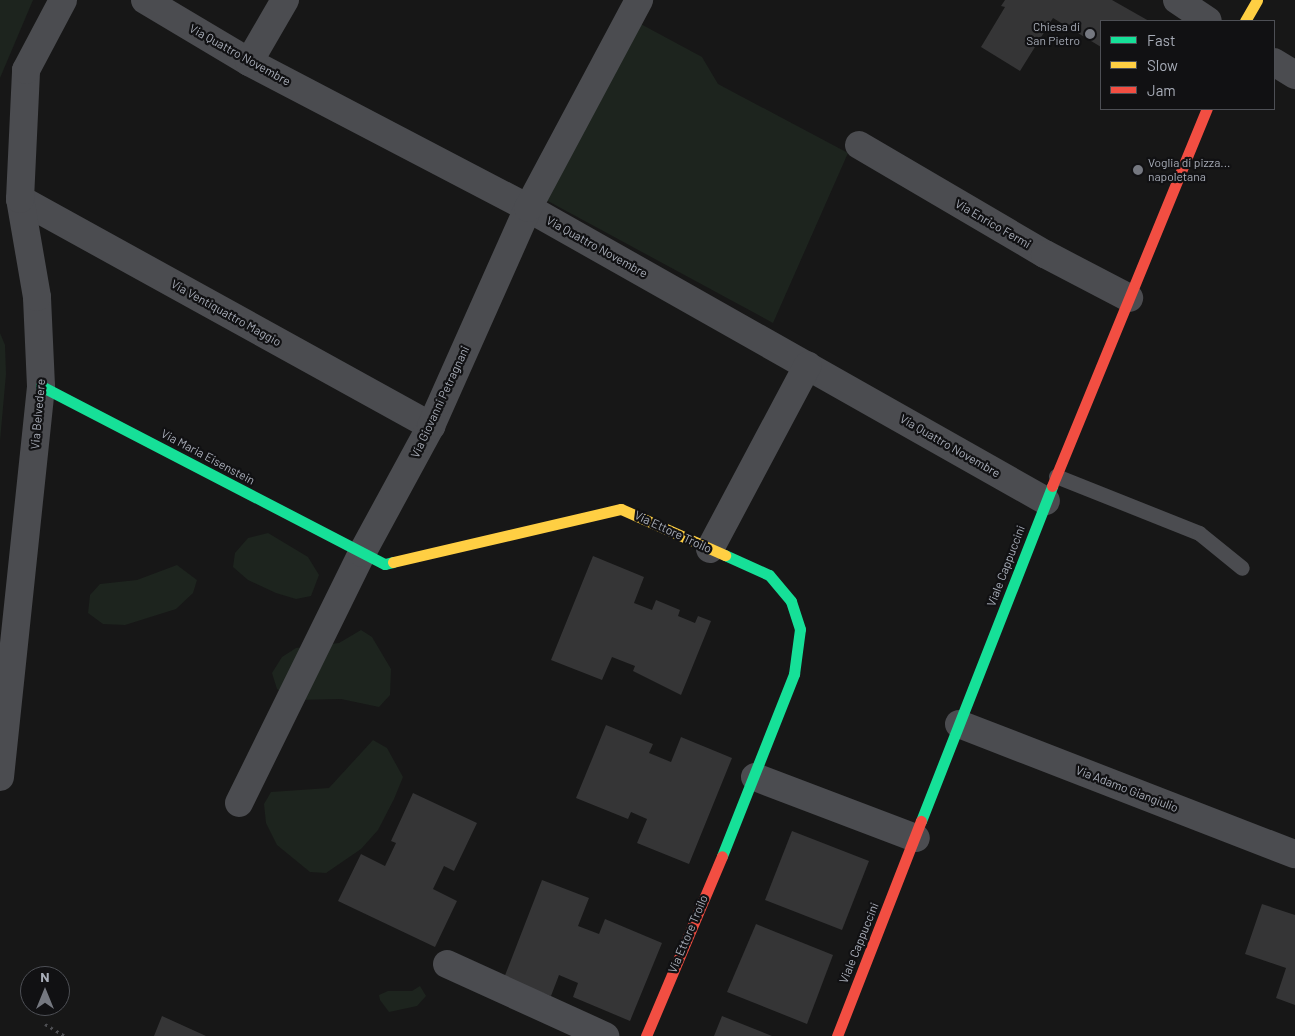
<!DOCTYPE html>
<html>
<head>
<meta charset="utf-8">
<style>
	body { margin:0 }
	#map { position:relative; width:1295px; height:1036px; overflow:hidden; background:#171717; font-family:Barlow,sans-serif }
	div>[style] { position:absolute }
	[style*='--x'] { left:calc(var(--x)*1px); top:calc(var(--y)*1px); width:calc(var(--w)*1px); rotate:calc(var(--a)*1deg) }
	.green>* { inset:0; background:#1d241e }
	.building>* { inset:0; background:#353536 }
	.path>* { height:3px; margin-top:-1.5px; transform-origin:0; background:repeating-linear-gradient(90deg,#4d4e52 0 2.5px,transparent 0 6.5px) }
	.lane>* { height:15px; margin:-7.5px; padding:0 7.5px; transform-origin:7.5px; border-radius:7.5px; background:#4b4c50 }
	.street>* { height:28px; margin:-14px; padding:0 14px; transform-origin:14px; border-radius:14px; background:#4b4c50 }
	.fast>* { height:11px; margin:-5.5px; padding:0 5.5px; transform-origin:5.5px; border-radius:5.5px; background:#16e098 }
	.slow>* { height:11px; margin:-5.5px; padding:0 5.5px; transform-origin:5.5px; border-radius:5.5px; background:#ffcf43 }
	.jam>* { height:11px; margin:-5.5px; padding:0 5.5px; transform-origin:5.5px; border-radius:5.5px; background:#f24e42 }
	.dots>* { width:14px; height:14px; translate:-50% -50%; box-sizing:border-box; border:2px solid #111113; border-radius:50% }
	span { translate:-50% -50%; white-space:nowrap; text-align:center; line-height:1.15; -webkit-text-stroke:4.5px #111113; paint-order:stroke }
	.poi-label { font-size:12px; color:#a8adb8 }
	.right { translate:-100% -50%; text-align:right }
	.left { translate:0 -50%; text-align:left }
	.street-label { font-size:12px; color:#a8adb8 }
	.legend { position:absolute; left:1100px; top:20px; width:175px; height:90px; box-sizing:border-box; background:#111113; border:1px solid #4d4f55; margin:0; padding:6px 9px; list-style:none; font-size:15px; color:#a8adb8 }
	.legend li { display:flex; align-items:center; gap:10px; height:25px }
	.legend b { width:25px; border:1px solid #4d4f55 }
	.north { position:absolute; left:20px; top:966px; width:50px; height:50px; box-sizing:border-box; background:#111113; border:1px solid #4d4f55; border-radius:50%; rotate:0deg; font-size:14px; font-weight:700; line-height:20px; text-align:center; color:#a8adb8 }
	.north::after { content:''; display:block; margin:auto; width:18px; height:22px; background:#757880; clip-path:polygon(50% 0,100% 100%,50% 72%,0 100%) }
</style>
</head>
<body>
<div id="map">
	<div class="green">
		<i style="clip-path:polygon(0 0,33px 0,0 78px)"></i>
		<i style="clip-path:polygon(637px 22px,702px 57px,718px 84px,848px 153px,773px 323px,546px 200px)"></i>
		<i style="clip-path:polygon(0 333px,5px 345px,6px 374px,0 441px)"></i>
		<i style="clip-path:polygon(268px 533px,308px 557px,319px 575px,311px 596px,296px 599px,276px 593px,248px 580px,233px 567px,235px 553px,248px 538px)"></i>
		<i style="clip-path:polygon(177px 565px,197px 580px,193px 593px,176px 609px,125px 625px,103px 624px,88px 613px,90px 595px,100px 584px,137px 580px)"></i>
		<i style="clip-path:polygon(361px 630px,372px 637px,391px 669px,390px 695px,379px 707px,341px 699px,294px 700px,277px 689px,272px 673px,282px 657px,296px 648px,339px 643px)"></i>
		<i style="clip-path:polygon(373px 740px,387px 748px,403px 777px,394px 799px,378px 830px,361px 849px,326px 873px,310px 872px,277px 845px,266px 823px,264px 804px,271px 792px,329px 788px)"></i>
		<i style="clip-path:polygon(420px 986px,426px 996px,417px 1006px,389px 1012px,380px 1000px,379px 995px,388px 991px,412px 991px)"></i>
	</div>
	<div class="building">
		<i style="clip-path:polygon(1005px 0,1112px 0,1149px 21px,1101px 21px,1101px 47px,1053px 18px,1020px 71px,981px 47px,1005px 7px,1001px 6px)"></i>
		<i style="clip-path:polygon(593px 556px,644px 577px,634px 603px,652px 610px,656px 600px,680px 610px,678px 616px,695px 623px,698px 616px,711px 621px,681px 695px,633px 671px,635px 666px,612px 657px,602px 680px,551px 660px)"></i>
		<i style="clip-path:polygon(606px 725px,653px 744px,649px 753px,671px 762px,681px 737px,732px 758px,689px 864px,637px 843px,647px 819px,631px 812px,628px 819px,576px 798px)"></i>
		<i style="clip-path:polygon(413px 793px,477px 823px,454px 871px,444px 866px,433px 889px,457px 901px,435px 947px,338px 901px,361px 854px,385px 866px,396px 843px,391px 841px)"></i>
		<i style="clip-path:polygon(792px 831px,869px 861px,842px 930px,765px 900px)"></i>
		<i style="clip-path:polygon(542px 880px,589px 898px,578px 926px,599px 934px,605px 919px,662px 943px,630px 1021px,573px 997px,578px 983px,559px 975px,551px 996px,504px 978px)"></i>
		<i style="clip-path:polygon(1262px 904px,1295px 915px,1295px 1005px,1276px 998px,1286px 968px,1245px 954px)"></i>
		<i style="clip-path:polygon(756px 924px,833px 955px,807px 1024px,727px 992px)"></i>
		<i style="clip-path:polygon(162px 1016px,206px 1036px,154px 1036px)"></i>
		<i style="clip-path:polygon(722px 1016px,772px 1036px,714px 1036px)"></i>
	</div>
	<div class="path">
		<i style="--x:45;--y:1024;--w:23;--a:31"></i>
	</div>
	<div class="lane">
		<i style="--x:1056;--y:476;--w:154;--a:21.7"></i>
		<i style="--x:1199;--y:533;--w:55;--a:39.1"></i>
	</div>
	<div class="street">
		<i style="--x:145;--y:0;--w:121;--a:30.8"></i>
		<i style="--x:249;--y:62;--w:315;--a:27.6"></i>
		<i style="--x:528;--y:208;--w:595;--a:29.49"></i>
		<i style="--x:1177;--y:0;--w:37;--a:34"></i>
		<i style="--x:249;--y:62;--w:72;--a:-59.9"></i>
		<i style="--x:1274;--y:62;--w:25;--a:32"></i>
		<i style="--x:859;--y:145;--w:216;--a:30.4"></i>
		<i style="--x:1045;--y:254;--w:95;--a:27.6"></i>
		<i style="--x:20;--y:199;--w:470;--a:28.9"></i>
		<i style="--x:710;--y:549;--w:208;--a:-62"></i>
		<i style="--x:959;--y:724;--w:360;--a:21.2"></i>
		<i style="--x:0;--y:777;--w:393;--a:-84"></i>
		<i style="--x:41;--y:386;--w:89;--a:-92.6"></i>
		<i style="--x:37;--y:297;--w:99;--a:-99.8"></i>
		<i style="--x:20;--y:199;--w:129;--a:-87.3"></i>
		<i style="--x:26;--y:70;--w:79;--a:-62.1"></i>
		<i style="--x:755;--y:777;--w:172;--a:20.8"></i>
		<i style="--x:239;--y:803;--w:279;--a:-63.8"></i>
		<i style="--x:362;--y:553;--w:145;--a:-61.5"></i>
		<i style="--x:431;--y:426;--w:239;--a:-66"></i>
		<i style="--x:528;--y:208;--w:236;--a:-61.9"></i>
		<i style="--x:447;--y:964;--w:174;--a:24.5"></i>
	</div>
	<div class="fast">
		<i style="--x:41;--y:386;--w:387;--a:27.4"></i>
		<i style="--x:385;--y:564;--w:8;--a:-14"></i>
		<i style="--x:921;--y:821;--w:360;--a:-68.6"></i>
		<i style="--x:722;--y:856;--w:196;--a:-68.4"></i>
		<i style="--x:794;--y:674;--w:45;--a:-82.4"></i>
		<i style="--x:800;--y:629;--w:29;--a:-108"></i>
		<i style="--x:791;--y:601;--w:34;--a:-130"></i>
		<i style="--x:769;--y:575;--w:48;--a:-155.6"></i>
	</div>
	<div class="slow">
		<i style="--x:1245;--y:21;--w:24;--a:-60"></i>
		<i style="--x:393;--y:562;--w:234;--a:-13.1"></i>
		<i style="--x:621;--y:509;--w:114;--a:23.9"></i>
	</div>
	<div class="jam">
		<i style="--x:1052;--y:486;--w:408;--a:-67.7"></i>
		<i style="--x:646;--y:1036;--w:195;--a:-67.1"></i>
		<i style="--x:837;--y:1036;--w:231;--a:-68.7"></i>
	</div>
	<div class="dots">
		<i style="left:1090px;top:34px;background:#757880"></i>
		<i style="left:1138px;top:170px;background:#757880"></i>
	</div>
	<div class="poi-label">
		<span class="right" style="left:1080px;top:34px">Chiesa di<br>San Pietro</span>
		<span class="left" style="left:1148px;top:170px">Voglia di pizza...<br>napoletana</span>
	</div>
	<div class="street-label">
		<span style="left:240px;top:55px;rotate:29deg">Via Quattro Novembre</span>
		<span style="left:993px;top:224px;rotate:30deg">Via Enrico Fermi</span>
		<span style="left:597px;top:247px;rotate:29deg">Via Quattro Novembre</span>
		<span style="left:226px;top:313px;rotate:29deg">Via Ventiquattro Maggio</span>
		<span style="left:440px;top:402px;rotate:-65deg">Via Giovanni Petragnani</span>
		<span style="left:38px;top:414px;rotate:-85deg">Via Belvedere</span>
		<span style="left:950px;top:446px;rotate:30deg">Via Quattro Novembre</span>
		<span style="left:208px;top:457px;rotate:28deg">Via Maria Eisenstein</span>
		<span style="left:673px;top:532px;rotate:25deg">Via Ettore Troilo</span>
		<span style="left:1006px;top:566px;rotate:-69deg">Viale Cappuccini</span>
		<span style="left:1127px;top:789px;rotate:21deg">Via Adamo Giangiulio</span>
		<span style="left:688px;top:934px;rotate:-67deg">Via Ettore Troilo</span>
		<span style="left:859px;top:943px;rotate:-68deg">Viale Cappuccini</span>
	</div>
	<ul class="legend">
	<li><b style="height:6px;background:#16e098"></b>Fast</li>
	<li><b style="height:6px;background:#ffcf43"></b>Slow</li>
	<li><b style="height:6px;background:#f24e42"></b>Jam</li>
	</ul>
	<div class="north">N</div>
</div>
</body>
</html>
